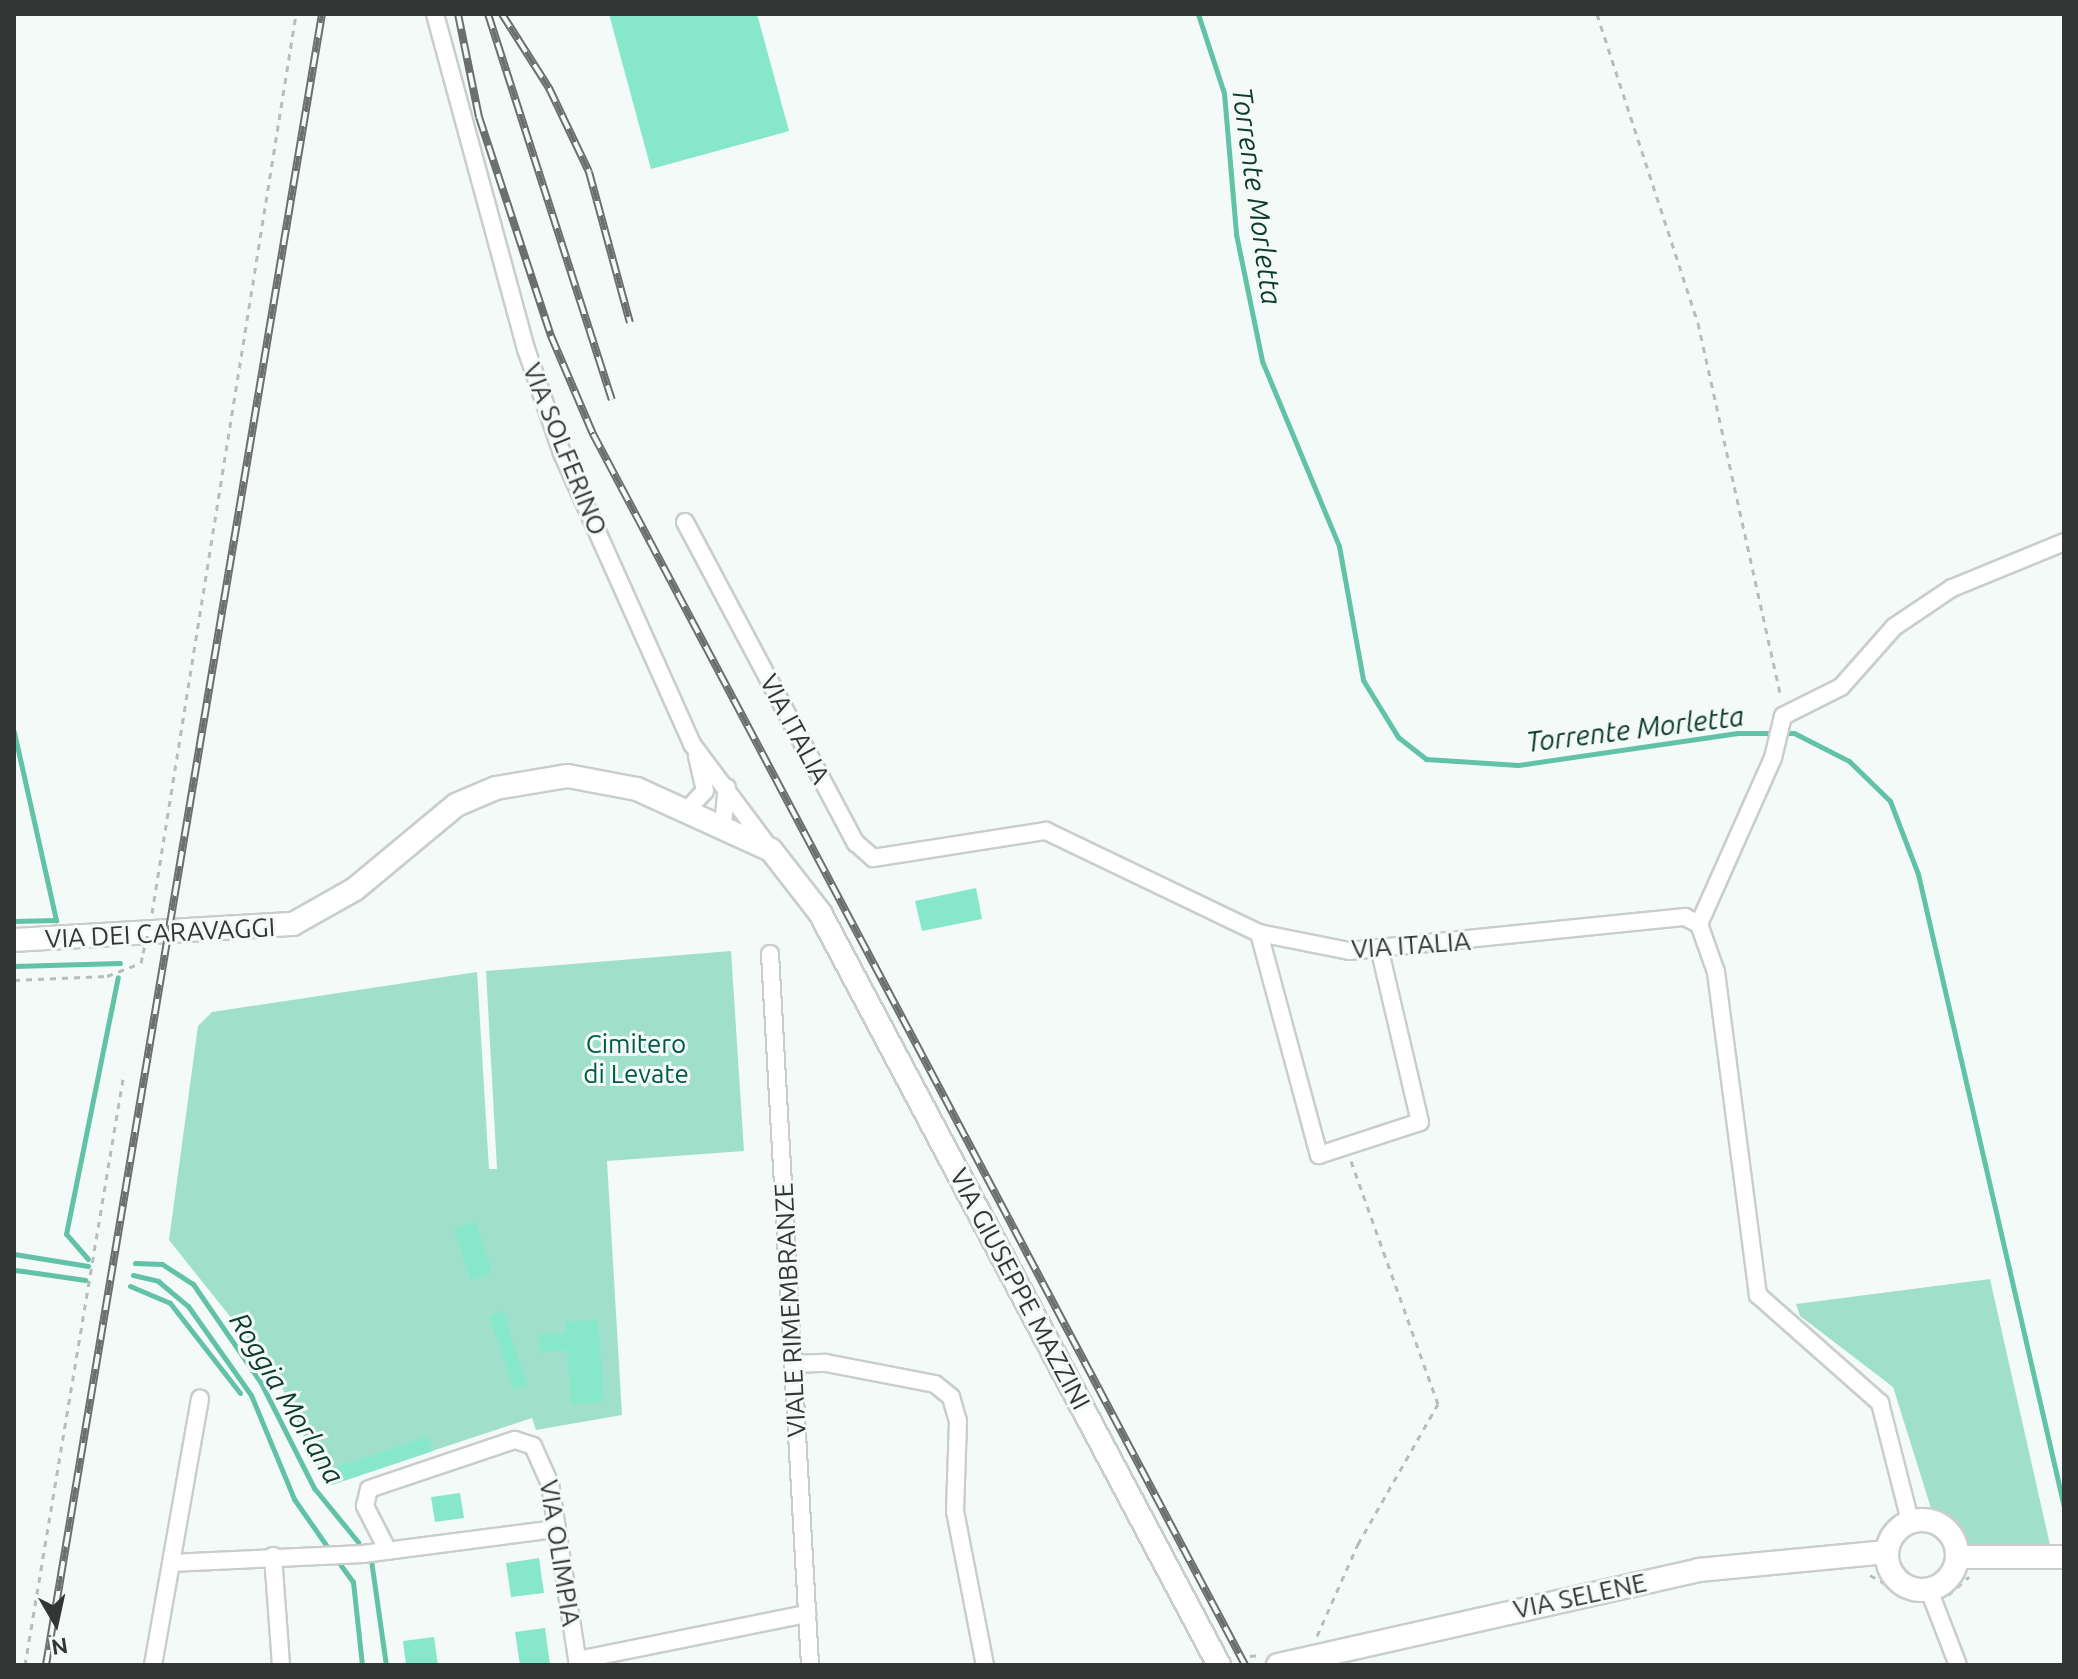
<!DOCTYPE html>
<html>
<head>
<meta charset="utf-8">
<style>
	body { margin:0 }
	#map { position:relative; width:2078px; height:1679px; overflow:hidden; background:#f4faf8; font-family:Ubuntu,sans-serif }
	div>[style] { position:absolute }
	[style*='--x'] { left:calc(var(--x)*1px); top:calc(var(--y)*1px); width:calc(var(--w)*1px); rotate:calc(var(--a)*1deg) }
	.green>* { inset:0; background:#a0e0cb }
	.stream>* { height:5px; margin:-2.5px; padding:0 2.5px; transform-origin:2.5px; border-radius:2.5px; background:#61c2a7 }
	.building>* { inset:0; background:#86e7cb }
	.path>* { height:3px; margin-top:-1.5px; transform-origin:0; background:repeating-linear-gradient(90deg,#b8bdbc 0 6px,transparent 0 12px) }
	.roads { filter:drop-shadow(2px 0 #c9cecc) drop-shadow(-2px 0 #c9cecc) drop-shadow(0 2px #c9cecc) drop-shadow(0 -2px #c9cecc) }
	.street>* { height:16px; margin:-8px; padding:0 8px; transform-origin:8px; border-radius:8px; background:#fff }
	.secondary>* { height:22px; margin:-11px; padding:0 11px; transform-origin:11px; border-radius:11px; background:#fff }
	.secondary>.ring { margin:-11px; padding:0; box-sizing:content-box; background:none; border:22px solid #fff; border-radius:50% }
	.rail>* { height:8px; margin-top:-4px; transform-origin:0; background:repeating-linear-gradient(90deg,#f4faf8 0 15px,#6c6f6f 0 30px); box-sizing:border-box; border-block:2px solid #6c6f6f }
	.path-bridge>* { height:3px; margin-top:-1.5px; transform-origin:0; background:repeating-linear-gradient(90deg,#b8bdbc 0 6px,transparent 0 12px) }
	span { translate:-50% -50%; white-space:nowrap; text-align:center; line-height:1.15; -webkit-text-stroke:6px #f4faf8; paint-order:stroke }
	.street-label { font-size:26px; color:#343636 }
	.park-label { font-size:26px; color:#015947 }
	.water-label { font-size:28px; color:#0c3a2f; font-style:italic }
	.frame { position:absolute; inset:0; border:16px solid #343636; pointer-events:none }
	.north { position:absolute; left:16px; top:1583px; width:80px; height:80px; -webkit-text-stroke:6px #f4faf8; paint-order:stroke; rotate:171deg; font-size:22px; font-weight:700; line-height:32px; text-align:center; color:#343636 }
	.north::after { content:''; display:block; margin:auto; width:28px; height:36px; background:#343636; clip-path:polygon(50% 0,100% 100%,50% 72%,0 100%) }
</style>
</head>
<body>
<div id="map">
	<div class="green">
		<i style="clip-path:polygon(731px 951px,744px 1151px,607px 1161px,622px 1415px,536px 1430px,532px 1418px,326px 1486px,276px 1374px,169px 1240px,198px 1026px,212px 1012px,477px 972px,489px 1169px,497px 1169px,486px 971px)"></i>
		<i style="clip-path:polygon(1990px 1279px,2050px 1545px,1970px 1545px,1957px 1521px,1931px 1508px,1893px 1387px,1800px 1316px,1796px 1304px)"></i>
	</div>
	<div class="stream">
		<i style="--x:1198;--y:14;--w:83;--a:71.8"></i>
		<i style="--x:1224;--y:93;--w:142;--a:85.1"></i>
		<i style="--x:1236;--y:234;--w:130;--a:78.4"></i>
		<i style="--x:1262;--y:361;--w:200;--a:67.4"></i>
		<i style="--x:1339;--y:546;--w:136;--a:79.8"></i>
		<i style="--x:1363;--y:680;--w:67;--a:58.4"></i>
		<i style="--x:1398;--y:737;--w:36;--a:38"></i>
		<i style="--x:1426;--y:759;--w:92;--a:3.7"></i>
		<i style="--x:1518;--y:765;--w:222;--a:-8.3"></i>
		<i style="--x:1738;--y:733;--w:56;--a:0"></i>
		<i style="--x:1794;--y:733;--w:62;--a:27"></i>
		<i style="--x:1849;--y:761;--w:57;--a:44.3"></i>
		<i style="--x:1890;--y:801;--w:78;--a:69"></i>
		<i style="--x:1918;--y:874;--w:650;--a:77.01"></i>
		<i style="--x:14;--y:732;--w:193;--a:77.4"></i>
		<i style="--x:56;--y:920;--w:42;--a:178.6"></i>
		<i style="--x:14;--y:966;--w:106;--a:-1.6"></i>
		<i style="--x:14;--y:1254;--w:75;--a:9.2"></i>
		<i style="--x:88;--y:1259;--w:33;--a:-131"></i>
		<i style="--x:66;--y:1234;--w:262;--a:-78.6"></i>
		<i style="--x:135;--y:1263;--w:27;--a:2"></i>
		<i style="--x:162;--y:1264;--w:37;--a:33"></i>
		<i style="--x:193;--y:1284;--w:120;--a:55.5"></i>
		<i style="--x:261;--y:1383;--w:118;--a:63.2"></i>
		<i style="--x:314;--y:1488;--w:70;--a:50.8"></i>
		<i style="--x:14;--y:1270;--w:9;--a:6"></i>
		<i style="--x:23;--y:1271;--w:63;--a:8.3"></i>
		<i style="--x:133;--y:1275;--w:26;--a:13"></i>
		<i style="--x:158;--y:1281;--w:39;--a:40"></i>
		<i style="--x:188;--y:1306;--w:109;--a:54.7"></i>
		<i style="--x:251;--y:1395;--w:113;--a:67.5"></i>
		<i style="--x:294;--y:1499;--w:65;--a:55.1"></i>
		<i style="--x:130;--y:1286;--w:43;--a:23"></i>
		<i style="--x:170;--y:1303;--w:114;--a:52.1"></i>
		<i style="--x:337;--y:1560;--w:27;--a:54"></i>
		<i style="--x:353;--y:1582;--w:83;--a:83.8"></i>
		<i style="--x:371;--y:1560;--w:106;--a:81.9"></i>
	</div>
	<div class="building">
		<i style="clip-path:polygon(609px 14px,757px 14px,789px 131px,651px 169px)"></i>
		<i style="clip-path:polygon(976px 888px,982px 919px,922px 931px,915px 901px)"></i>
		<i style="clip-path:polygon(476px 1222px,492px 1273px,471px 1280px,454px 1229px)"></i>
		<i style="clip-path:polygon(503px 1311px,527px 1385px,514px 1390px,489px 1316px)"></i>
		<i style="clip-path:polygon(598px 1320px,604px 1402px,571px 1404px,567px 1350px,540px 1353px,539px 1334px,566px 1333px,566px 1322px)"></i>
		<i style="clip-path:polygon(428px 1436px,433px 1451px,332px 1485px,327px 1470px)"></i>
		<i style="clip-path:polygon(460px 1493px,464px 1518px,435px 1522px,431px 1497px)"></i>
		<i style="clip-path:polygon(539px 1558px,544px 1593px,511px 1597px,506px 1563px)"></i>
		<i style="clip-path:polygon(545px 1628px,550px 1665px,520px 1665px,515px 1632px)"></i>
		<i style="clip-path:polygon(434px 1637px,438px 1665px,406px 1665px,403px 1641px)"></i>
	</div>
	<div class="path">
		<i style="--x:1597;--y:14;--w:325;--a:71.9"></i>
		<i style="--x:1698;--y:323;--w:382;--a:77.5"></i>
		<i style="--x:152;--y:913;--w:910;--a:-80.9"></i>
		<i style="--x:14;--y:980;--w:93;--a:-2.5"></i>
		<i style="--x:107;--y:976;--w:36;--a:-21"></i>
		<i style="--x:141;--y:963;--w:10;--a:-79"></i>
		<i style="--x:1870;--y:1575;--w:52;--a:30"></i>
		<i style="--x:1948;--y:1595;--w:28;--a:-41"></i>
		<i style="--x:1317;--y:1636;--w:101;--a:-66"></i>
		<i style="--x:1358;--y:1544;--w:161;--a:-60.3"></i>
		<i style="--x:1438;--y:1404;--w:258;--a:-109.7"></i>
		<i style="--x:1238;--y:1657;--w:23;--a:-5"></i>
		<i style="--x:25;--y:1665;--w:600;--a:-80.51"></i>
	</div>
	<div class="roads">
		<div class="street">
			<i style="--x:435;--y:14;--w:347;--a:74.8"></i>
			<i style="--x:526;--y:349;--w:110;--a:70.9"></i>
			<i style="--x:562;--y:453;--w:319;--a:65.9"></i>
			<i style="--x:692;--y:744;--w:132;--a:53.3"></i>
			<i style="--x:685;--y:522;--w:364;--a:62"></i>
			<i style="--x:856;--y:843;--w:23;--a:41"></i>
			<i style="--x:873;--y:858;--w:175;--a:-8.9"></i>
			<i style="--x:1046;--y:831;--w:236;--a:25.6"></i>
			<i style="--x:1259;--y:933;--w:92;--a:11.3"></i>
			<i style="--x:1349;--y:951;--w:338;--a:-5.8"></i>
			<i style="--x:1685;--y:917;--w:16;--a:27"></i>
			<i style="--x:1699;--y:924;--w:51;--a:70.5"></i>
			<i style="--x:1716;--y:972;--w:326;--a:82.6"></i>
			<i style="--x:1758;--y:1295;--w:163;--a:41.5"></i>
			<i style="--x:1880;--y:1403;--w:122;--a:75.7"></i>
			<i style="--x:687;--y:810;--w:26;--a:-47"></i>
			<i style="--x:705;--y:791;--w:36;--a:-103"></i>
			<i style="--x:723;--y:824;--w:37;--a:-84"></i>
			<i style="--x:1699;--y:924;--w:182;--a:-66"></i>
			<i style="--x:1773;--y:758;--w:43;--a:-76.6"></i>
			<i style="--x:1783;--y:716;--w:65;--a:-26.6"></i>
			<i style="--x:1841;--y:687;--w:80;--a:-48.5"></i>
			<i style="--x:1894;--y:627;--w:70;--a:-33.9"></i>
			<i style="--x:1952;--y:588;--w:121;--a:-22.3"></i>
			<i style="--x:1259;--y:933;--w:230;--a:74.9"></i>
			<i style="--x:1319;--y:1155;--w:106;--a:-18.1"></i>
			<i style="--x:1420;--y:1122;--w:175;--a:-103.2"></i>
			<i style="--x:770;--y:954;--w:712;--a:86.78"></i>
			<i style="--x:793;--y:1364;--w:33;--a:-2"></i>
			<i style="--x:826;--y:1363;--w:111;--a:10.9"></i>
			<i style="--x:935;--y:1384;--w:21;--a:39"></i>
			<i style="--x:951;--y:1397;--w:25;--a:74"></i>
			<i style="--x:958;--y:1421;--w:90;--a:91.9"></i>
			<i style="--x:955;--y:1511;--w:157;--a:79"></i>
			<i style="--x:388;--y:1551;--w:51;--a:-117.1"></i>
			<i style="--x:365;--y:1506;--w:17;--a:-77"></i>
			<i style="--x:369;--y:1489;--w:154;--a:-18.6"></i>
			<i style="--x:515;--y:1440;--w:19;--a:18"></i>
			<i style="--x:533;--y:1446;--w:42;--a:65.9"></i>
			<i style="--x:550;--y:1484;--w:183;--a:81.2"></i>
			<i style="--x:273;--y:1556;--w:109;--a:85.8"></i>
			<i style="--x:171;--y:1563;--w:167;--a:-80"></i>
			<i style="--x:1929;--y:1590;--w:80;--a:68.9"></i>
			<i style="--x:578;--y:1660;--w:234;--a:-11.4"></i>
			<i style="--x:153;--y:1665;--w:104;--a:-80"></i>
			<i style="--x:171;--y:1563;--w:192;--a:-2.7"></i>
			<i style="--x:363;--y:1554;--w:195;--a:-7.4"></i>
		</div>
		<div class="secondary">
			<i style="--x:14;--y:940;--w:279;--a:-3.3"></i>
			<i style="--x:293;--y:924;--w:71;--a:-29.4"></i>
			<i style="--x:355;--y:889;--w:131;--a:-39.7"></i>
			<i style="--x:456;--y:805;--w:43;--a:-23"></i>
			<i style="--x:496;--y:788;--w:73;--a:-9.5"></i>
			<i style="--x:568;--y:776;--w:70;--a:10.7"></i>
			<i style="--x:637;--y:789;--w:147;--a:24.5"></i>
			<i style="--x:771;--y:850;--w:80;--a:52.1"></i>
			<i style="--x:820;--y:913;--w:851;--a:62.05"></i>
			<i class="ring" style="left:1887px;top:1520px;width:48px;height:48px"></i>
			<i style="--x:1958;--y:1557;--w:106;--a:0"></i>
			<i style="--x:1278;--y:1665;--w:432;--a:-12.7"></i>
			<i style="--x:1699;--y:1570;--w:188;--a:-5.5"></i>
		</div>
	</div>
	<div class="rail">
		<i style="--x:458;--y:14;--w:105;--a:78.5"></i>
		<i style="--x:479;--y:117;--w:231;--a:71.8"></i>
		<i style="--x:551;--y:336;--w:107;--a:66.8"></i>
		<i style="--x:593;--y:434;--w:1393;--a:62.09"></i>
		<i style="--x:488;--y:14;--w:405;--a:72.2"></i>
		<i style="--x:502;--y:14;--w:88;--a:57.6"></i>
		<i style="--x:549;--y:88;--w:93;--a:64.5"></i>
		<i style="--x:589;--y:172;--w:156;--a:74.8"></i>
		<i style="--x:46;--y:1665;--w:1674;--a:-80.51"></i>
	</div>
	<div class="path-bridge">
		<i style="--x:143;--y:953;--w:29;--a:-76"></i>
	</div>
	<div class="street-label">
		<span style="left:565px;top:449px;rotate:68deg">VIA SOLFERINO</span>
		<span style="left:795px;top:729px;rotate:62deg">VIA ITALIA</span>
		<span style="left:160px;top:933px;rotate:-3deg">VIA DEI CARAVAGGI</span>
		<span style="left:1411px;top:945px;rotate:-4deg">VIA ITALIA</span>
		<span style="left:1020px;top:1289px;rotate:62deg">VIA GIUSEPPE MAZZINI</span>
		<span style="left:790px;top:1310px;rotate:-93deg">VIALE RIMEMBRANZE</span>
		<span style="left:560px;top:1553px;rotate:81deg">VIA OLIMPIA</span>
		<span style="left:1580px;top:1596px;rotate:-12deg">VIA SELENE</span>
	</div>
	<div class="park-label">
		<span style="left:636px;top:1059px">Cimitero<br>di Levate</span>
	</div>
	<div class="water-label">
		<span style="left:1257px;top:196px;rotate:82deg">Torrente Morletta</span>
		<span style="left:1635px;top:729px;rotate:-7deg">Torrente Morletta</span>
		<span style="left:287px;top:1398px;rotate:59deg">Roggia Morlana</span>
	</div>
	<div class="frame"></div>
	<div class="north">N</div>
</div>
</body>
</html>
